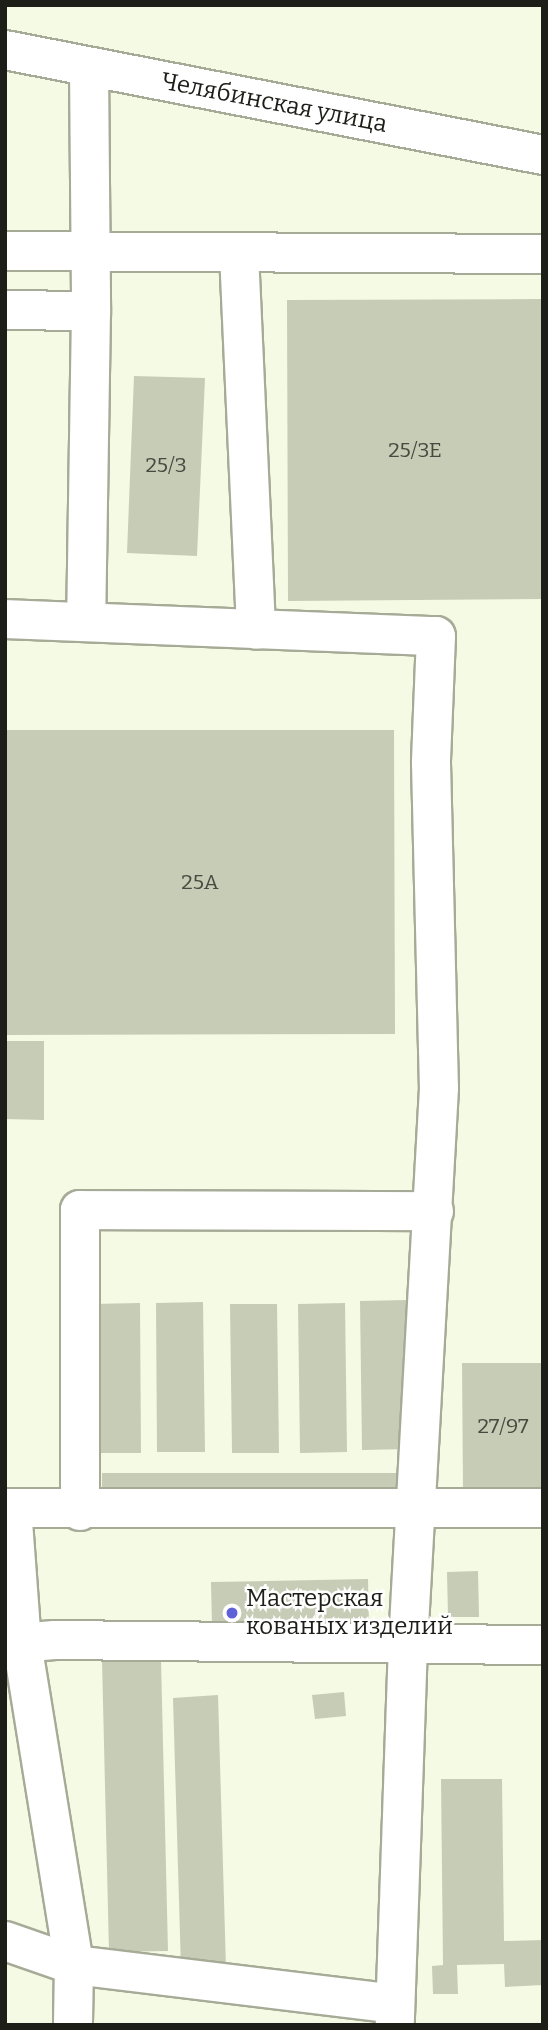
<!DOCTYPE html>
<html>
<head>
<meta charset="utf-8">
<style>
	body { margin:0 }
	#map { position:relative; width:548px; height:2030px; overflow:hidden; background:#f5fae5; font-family:Bitter,serif }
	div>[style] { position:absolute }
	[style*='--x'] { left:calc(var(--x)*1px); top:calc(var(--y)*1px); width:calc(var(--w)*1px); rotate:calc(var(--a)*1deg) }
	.building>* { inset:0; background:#c7ccb7 }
	.roads { filter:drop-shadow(2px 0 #a6ab97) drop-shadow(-2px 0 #a6ab97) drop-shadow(0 2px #a6ab97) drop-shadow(0 -2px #a6ab97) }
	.minor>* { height:38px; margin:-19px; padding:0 19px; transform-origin:19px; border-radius:19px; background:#fff }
	.dots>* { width:19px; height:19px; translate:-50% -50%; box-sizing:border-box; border:4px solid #fff; border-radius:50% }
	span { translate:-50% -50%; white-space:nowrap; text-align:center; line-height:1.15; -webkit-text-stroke:5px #fff; paint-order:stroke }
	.number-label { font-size:21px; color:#484a3f }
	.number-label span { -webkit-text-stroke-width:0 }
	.street-label { font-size:24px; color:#1d1e17 }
	.poi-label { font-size:24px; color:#1d1e17 }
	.left { translate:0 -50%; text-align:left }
	.frame { position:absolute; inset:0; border:7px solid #1d1e17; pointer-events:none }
</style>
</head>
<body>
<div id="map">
	<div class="building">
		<i style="clip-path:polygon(543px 299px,543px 599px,288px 601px,287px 300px)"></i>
		<i style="clip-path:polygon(134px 376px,205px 378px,197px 556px,127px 553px)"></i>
		<i style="clip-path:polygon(5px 730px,394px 730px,395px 1034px,5px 1035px)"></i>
		<i style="clip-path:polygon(6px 1041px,44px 1041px,44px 1120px,5px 1119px)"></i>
		<i style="clip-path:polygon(407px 1300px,409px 1449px,362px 1450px,360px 1301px)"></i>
		<i style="clip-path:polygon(203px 1302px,205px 1452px,157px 1452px,156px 1303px)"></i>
		<i style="clip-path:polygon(140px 1303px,141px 1453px,94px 1453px,92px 1304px)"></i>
		<i style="clip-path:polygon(345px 1303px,347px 1452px,300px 1453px,298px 1304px)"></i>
		<i style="clip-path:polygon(230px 1304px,277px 1304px,279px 1453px,232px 1453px)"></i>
		<i style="clip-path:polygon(462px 1363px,543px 1363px,543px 1489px,463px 1489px)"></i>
		<i style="clip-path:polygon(102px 1473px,400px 1473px,400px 1498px,102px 1497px)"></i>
		<i style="clip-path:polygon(478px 1571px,479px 1617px,448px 1617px,447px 1572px)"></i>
		<i style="clip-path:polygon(368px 1579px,369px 1625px,212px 1627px,211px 1582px)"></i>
		<i style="clip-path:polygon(161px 1660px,168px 1951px,109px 1952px,102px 1661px)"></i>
		<i style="clip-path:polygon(344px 1692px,346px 1716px,315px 1719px,312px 1695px)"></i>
		<i style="clip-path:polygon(218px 1695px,226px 1968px,181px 1969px,173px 1698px)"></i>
		<i style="clip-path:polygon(441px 1779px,502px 1779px,504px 1941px,543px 1940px,543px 1985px,505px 1987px,504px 1964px,457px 1965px,458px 1994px,433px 1994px,432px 1966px,443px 1965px)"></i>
	</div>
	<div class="roads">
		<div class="minor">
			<i style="--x:5;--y:50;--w:548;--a:11.04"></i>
			<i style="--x:89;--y:67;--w:244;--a:89.5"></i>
			<i style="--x:5;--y:251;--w:538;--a:0.32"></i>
			<i style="--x:239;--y:253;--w:377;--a:87.4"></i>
			<i style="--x:5;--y:310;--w:86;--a:0.7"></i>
			<i style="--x:91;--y:311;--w:310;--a:90.9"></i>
			<i style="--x:5;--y:619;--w:431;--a:2.3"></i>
			<i style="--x:436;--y:636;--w:127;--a:92.3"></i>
			<i style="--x:431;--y:763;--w:325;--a:88.6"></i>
			<i style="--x:439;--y:1088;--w:557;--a:93.19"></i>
			<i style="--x:408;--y:1644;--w:381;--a:92"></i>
			<i style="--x:5;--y:1508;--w:538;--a:0"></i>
			<i style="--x:12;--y:1508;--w:135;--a:85.8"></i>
			<i style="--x:22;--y:1643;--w:326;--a:80.8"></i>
			<i style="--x:74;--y:1965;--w:60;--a:91"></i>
			<i style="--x:80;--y:1511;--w:301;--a:-90"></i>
			<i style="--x:80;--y:1210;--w:354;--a:0.2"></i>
			<i style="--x:5;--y:1644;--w:50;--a:-4.6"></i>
			<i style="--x:55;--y:1640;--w:488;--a:0.6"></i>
			<i style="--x:5;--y:1941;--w:73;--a:19.2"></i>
			<i style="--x:74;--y:1965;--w:323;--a:6.9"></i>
		</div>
	</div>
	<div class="dots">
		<i style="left:232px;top:1613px;background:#6061d9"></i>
	</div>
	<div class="number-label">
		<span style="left:415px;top:450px">25/3Е</span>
		<span style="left:166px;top:465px">25/3</span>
		<span style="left:200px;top:882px">25А</span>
		<span style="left:503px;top:1426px">27/97</span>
	</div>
	<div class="street-label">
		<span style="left:274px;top:103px;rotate:11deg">Челябинская улица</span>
	</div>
	<div class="poi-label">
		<span class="left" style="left:246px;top:1613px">Мастерская<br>кованых изделий</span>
	</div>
	<div class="frame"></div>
</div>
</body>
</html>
